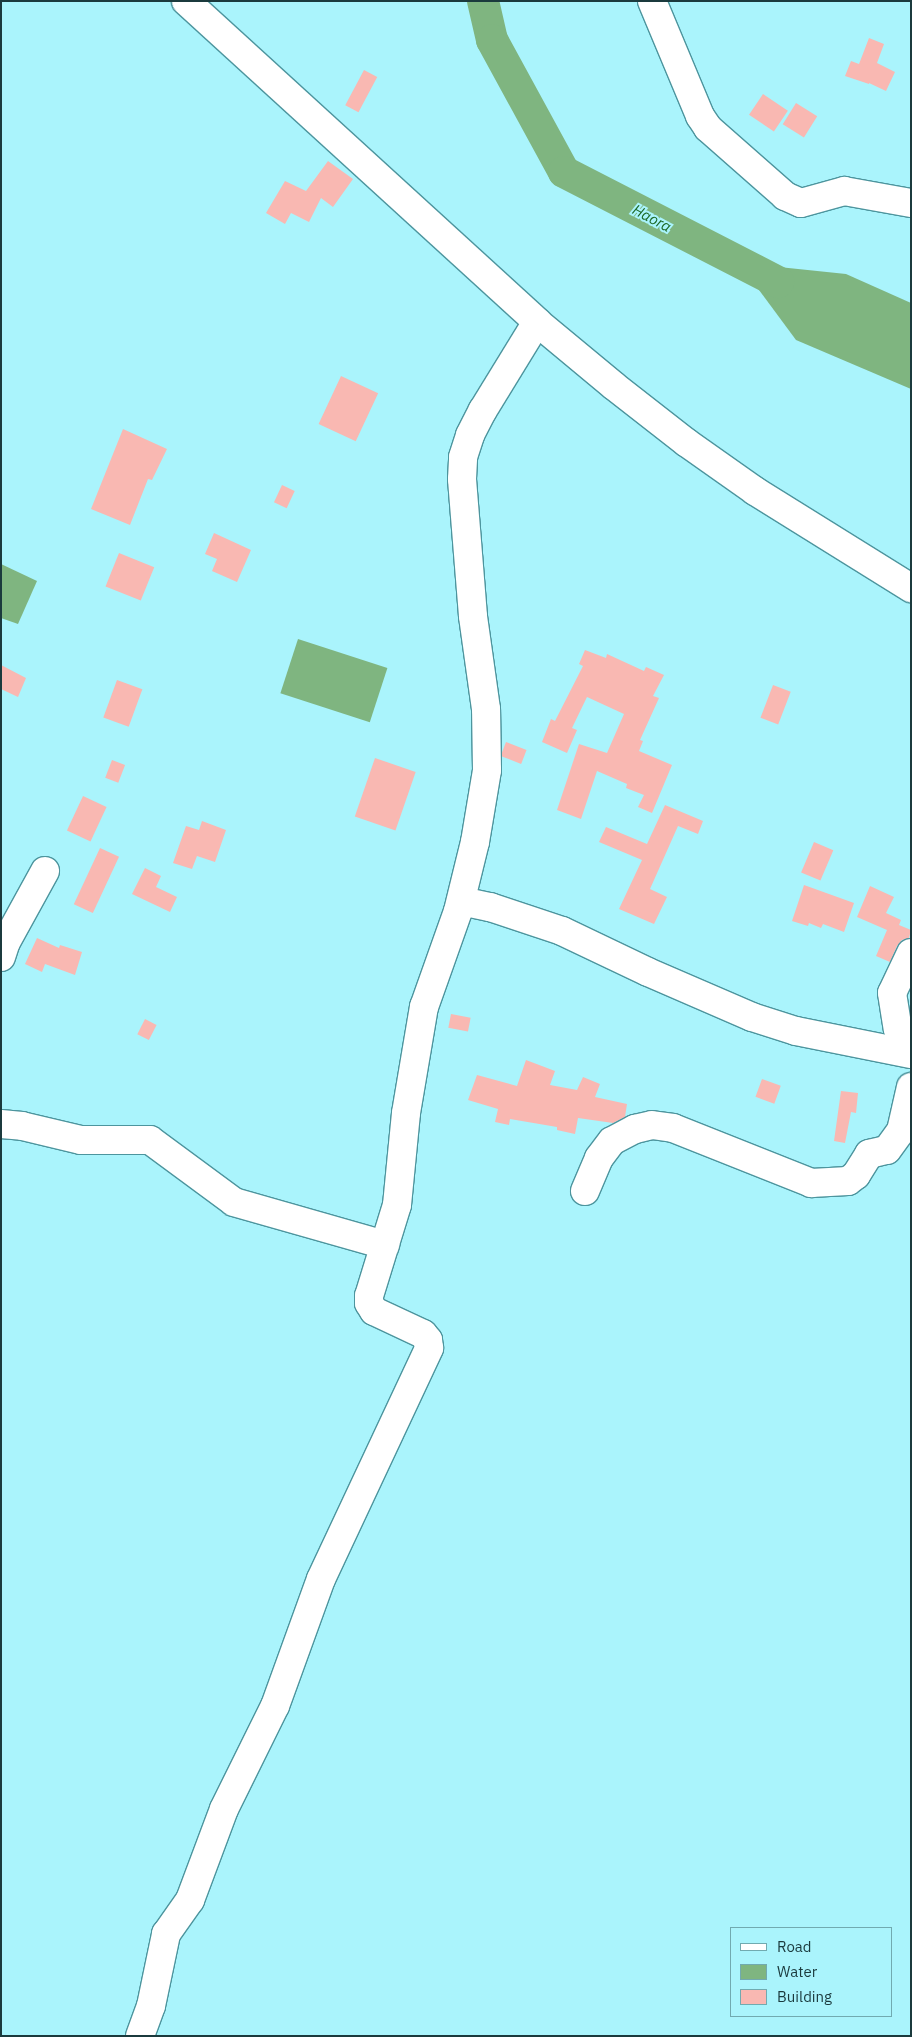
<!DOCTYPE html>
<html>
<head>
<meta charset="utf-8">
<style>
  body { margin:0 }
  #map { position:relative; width:912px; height:2037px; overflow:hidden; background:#aaf4fc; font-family:"IBM Plex Sans",sans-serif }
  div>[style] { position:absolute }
  .water>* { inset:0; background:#7fb580; transform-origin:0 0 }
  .river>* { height:32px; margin:-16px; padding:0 16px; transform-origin:16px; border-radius:16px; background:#7fb580 }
  .building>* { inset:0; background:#f9b8b2; transform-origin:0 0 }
  .roads { filter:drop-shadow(1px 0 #4d959e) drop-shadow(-1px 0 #4d959e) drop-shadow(0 1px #4d959e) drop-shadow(0 -1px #4d959e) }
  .minor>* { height:28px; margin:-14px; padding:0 14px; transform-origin:14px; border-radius:14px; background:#fff }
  span { translate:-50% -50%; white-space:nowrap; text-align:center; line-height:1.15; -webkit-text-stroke:4px #aaf4fc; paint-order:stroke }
  .water-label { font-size:15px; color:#1c6825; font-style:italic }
  .frame { position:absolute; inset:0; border:2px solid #1b3a3d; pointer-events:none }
  .legend { position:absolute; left:730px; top:1927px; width:162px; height:90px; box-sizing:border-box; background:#aaf4fc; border:1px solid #71aab0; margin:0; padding:6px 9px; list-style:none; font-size:15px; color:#1b3a3d }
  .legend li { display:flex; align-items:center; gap:10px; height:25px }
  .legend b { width:25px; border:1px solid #71aab0 }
</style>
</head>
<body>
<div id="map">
  <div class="water">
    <div style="clip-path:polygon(739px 263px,846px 274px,911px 303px,911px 389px,796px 340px)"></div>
    <div style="clip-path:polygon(1px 564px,37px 581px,18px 624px,1px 618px)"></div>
    <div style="left:298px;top:639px;width:94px;height:57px;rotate:18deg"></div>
  </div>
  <div class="river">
    <div style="left:483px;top:1px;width:40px;rotate:77deg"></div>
    <div style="left:492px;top:40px;width:150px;rotate:61.4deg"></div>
    <div style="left:564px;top:172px;width:241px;rotate:27.2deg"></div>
  </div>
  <div class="building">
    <div style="clip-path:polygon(869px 38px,884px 44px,877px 63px,895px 72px,886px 91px,869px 83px,869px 84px,845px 76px,851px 61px,859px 64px)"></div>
    <div style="left:364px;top:70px;width:15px;height:40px;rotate:28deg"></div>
    <div style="left:763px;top:94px;width:30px;height:25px;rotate:34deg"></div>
    <div style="left:796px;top:103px;width:25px;height:25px;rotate:32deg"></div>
    <div style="clip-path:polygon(328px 161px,353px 179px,333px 207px,321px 198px,309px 222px,291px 213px,285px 224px,266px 213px,285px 181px,306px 191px)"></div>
    <div style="left:341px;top:376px;width:41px;height:53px;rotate:25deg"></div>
    <div style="clip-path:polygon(123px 429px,167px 449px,152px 480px,148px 479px,130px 525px,91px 509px)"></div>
    <div style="left:282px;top:485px;width:14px;height:19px;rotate:25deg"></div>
    <div style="clip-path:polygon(214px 533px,251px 550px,237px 582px,212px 571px,217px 559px,205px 554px)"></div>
    <div style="left:119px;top:553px;width:38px;height:36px;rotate:22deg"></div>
    <div style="clip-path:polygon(585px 650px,606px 658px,607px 654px,644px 671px,646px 667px,664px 675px,653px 696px,659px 698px,640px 740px,643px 741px,639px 751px,672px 765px,652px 813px,638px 807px,644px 795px,626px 788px,627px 784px,597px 771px,581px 819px,557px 810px,579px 744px,607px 753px,624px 714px,587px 697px,572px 728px,577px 730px,567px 753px,542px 742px,551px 719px,555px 721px,583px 666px,579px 664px)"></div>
    <div style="clip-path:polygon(1px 665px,26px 678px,18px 697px,1px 689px)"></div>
    <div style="left:117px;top:680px;width:27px;height:40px;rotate:20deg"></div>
    <div style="left:773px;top:685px;width:19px;height:35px;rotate:21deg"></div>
    <div style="left:506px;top:742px;width:22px;height:15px;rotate:21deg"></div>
    <div style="left:375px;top:758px;width:43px;height:62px;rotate:19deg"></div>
    <div style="left:112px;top:760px;width:14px;height:19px;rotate:21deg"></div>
    <div style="left:83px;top:796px;width:26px;height:38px;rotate:25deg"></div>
    <div style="clip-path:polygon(665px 805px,703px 821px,698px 834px,678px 826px,650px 889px,667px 897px,654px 924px,619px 909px,642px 860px,599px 842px,606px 827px,647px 844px)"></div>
    <div style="clip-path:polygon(202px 821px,226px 830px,215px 862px,197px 856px,192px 869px,173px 863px,186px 826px,199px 830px)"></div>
    <div style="left:814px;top:842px;width:21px;height:33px;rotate:23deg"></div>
    <div style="left:100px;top:848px;width:21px;height:62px;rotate:25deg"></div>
    <div style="clip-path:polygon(145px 868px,161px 876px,156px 887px,177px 897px,170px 912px,132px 894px)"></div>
    <div style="clip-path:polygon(804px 885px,854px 903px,844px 932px,823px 924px,821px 928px,809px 923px,808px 926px,792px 921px)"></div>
    <div style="clip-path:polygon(870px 886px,894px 897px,886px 913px,901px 920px,899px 925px,911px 930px,909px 938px,902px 940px,897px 946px,890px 962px,876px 956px,887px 930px,857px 917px)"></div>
    <div style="clip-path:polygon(37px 938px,59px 948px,60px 945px,82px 952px,75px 975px,45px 964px,42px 972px,25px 964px)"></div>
    <div style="left:451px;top:1014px;width:20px;height:14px;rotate:11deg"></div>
    <div style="left:145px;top:1019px;width:13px;height:17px;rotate:27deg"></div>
    <div style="clip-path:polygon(526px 1060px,555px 1071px,550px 1085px,577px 1090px,583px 1077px,600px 1084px,595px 1097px,627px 1104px,625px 1117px,613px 1123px,578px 1118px,575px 1134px,557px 1130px,557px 1127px,510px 1119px,509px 1125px,495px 1122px,498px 1109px,468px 1100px,477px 1075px,517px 1086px)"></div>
    <div style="left:762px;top:1079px;width:20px;height:19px;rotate:20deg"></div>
    <div style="clip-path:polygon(841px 1091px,858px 1093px,856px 1113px,851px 1112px,845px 1143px,834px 1141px)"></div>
  </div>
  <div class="roads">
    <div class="minor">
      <div style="left:186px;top:1px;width:476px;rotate:42.4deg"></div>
      <div style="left:537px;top:322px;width:100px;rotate:39.7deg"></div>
      <div style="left:614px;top:386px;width:93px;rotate:38deg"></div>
      <div style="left:687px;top:443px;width:83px;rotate:35.2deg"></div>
      <div style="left:755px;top:491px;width:184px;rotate:31.9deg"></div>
      <div style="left:652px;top:1px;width:125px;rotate:67.3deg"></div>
      <div style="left:700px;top:116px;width:14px;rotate:56deg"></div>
      <div style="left:708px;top:128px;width:103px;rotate:41.4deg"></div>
      <div style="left:785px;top:196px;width:17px;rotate:24deg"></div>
      <div style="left:801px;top:203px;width:45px;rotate:-15.6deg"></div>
      <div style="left:844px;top:191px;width:68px;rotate:10.2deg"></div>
      <div style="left:461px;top:901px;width:30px;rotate:12deg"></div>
      <div style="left:490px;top:907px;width:76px;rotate:18.4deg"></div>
      <div style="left:562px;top:931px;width:95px;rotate:25.5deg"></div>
      <div style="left:648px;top:972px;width:113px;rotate:23.4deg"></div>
      <div style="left:752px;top:1017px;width:46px;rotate:17.7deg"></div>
      <div style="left:796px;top:1031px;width:117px;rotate:11.3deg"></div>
      <div style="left:911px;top:953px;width:44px;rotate:115.4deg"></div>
      <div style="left:892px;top:993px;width:36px;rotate:81deg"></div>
      <div style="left:898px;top:1029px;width:20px;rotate:49deg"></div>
      <div style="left:1px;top:957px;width:16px;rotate:-72deg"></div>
      <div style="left:6px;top:942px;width:81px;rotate:-61.2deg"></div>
      <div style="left:1px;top:1124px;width:21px;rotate:5deg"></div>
      <div style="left:22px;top:1126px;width:61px;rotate:13.3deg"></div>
      <div style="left:81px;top:1140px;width:69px"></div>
      <div style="left:150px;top:1140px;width:104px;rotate:36.4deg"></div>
      <div style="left:234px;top:1202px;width:157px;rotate:15.9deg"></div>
      <div style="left:585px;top:1191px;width:36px;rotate:-67deg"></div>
      <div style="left:599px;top:1158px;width:21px;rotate:-53deg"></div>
      <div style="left:612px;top:1141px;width:26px;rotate:-28deg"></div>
      <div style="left:635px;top:1129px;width:17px;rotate:-13deg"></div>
      <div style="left:652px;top:1125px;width:21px;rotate:8deg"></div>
      <div style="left:673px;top:1128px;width:149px;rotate:21.7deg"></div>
      <div style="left:811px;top:1183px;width:37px;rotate:-3deg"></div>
      <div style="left:848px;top:1181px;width:10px;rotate:-37deg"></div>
      <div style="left:856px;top:1175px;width:25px;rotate:-58deg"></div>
      <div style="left:869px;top:1154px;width:18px;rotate:-13deg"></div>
      <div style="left:887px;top:1150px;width:24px;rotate:-54deg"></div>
      <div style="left:901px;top:1131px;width:45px;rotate:-77.2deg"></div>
      <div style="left:140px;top:2036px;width:32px;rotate:-70deg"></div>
      <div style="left:151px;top:2006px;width:74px;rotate:-78.2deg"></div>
      <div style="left:166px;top:1934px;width:42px;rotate:-54.8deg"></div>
      <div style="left:190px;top:1900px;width:97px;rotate:-69.5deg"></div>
      <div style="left:224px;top:1809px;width:115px;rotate:-63.7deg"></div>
      <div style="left:275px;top:1706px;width:135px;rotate:-70.1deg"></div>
      <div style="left:321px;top:1579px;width:255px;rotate:-64.9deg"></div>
      <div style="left:429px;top:1348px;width:8px;rotate:-97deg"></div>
      <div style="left:428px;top:1340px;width:8px;rotate:-130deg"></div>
      <div style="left:423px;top:1334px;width:54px;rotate:-154.9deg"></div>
      <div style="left:374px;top:1311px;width:9px;rotate:-122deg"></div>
      <div style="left:369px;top:1303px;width:7px;rotate:-90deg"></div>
      <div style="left:369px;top:1296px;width:95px;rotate:-72.9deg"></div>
      <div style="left:397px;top:1205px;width:92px;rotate:-84.4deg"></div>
      <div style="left:406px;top:1113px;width:108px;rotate:-80.4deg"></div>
      <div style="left:424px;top:1007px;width:102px;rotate:-70.5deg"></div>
      <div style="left:458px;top:911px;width:71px;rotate:-76.2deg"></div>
      <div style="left:475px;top:842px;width:73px;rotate:-80.5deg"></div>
      <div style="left:487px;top:770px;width:61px;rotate:-90.9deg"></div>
      <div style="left:486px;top:709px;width:94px;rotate:-98deg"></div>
      <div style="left:473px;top:616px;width:137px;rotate:-94.6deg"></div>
      <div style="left:462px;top:479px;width:22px;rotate:-87deg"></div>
      <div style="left:463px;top:457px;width:23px;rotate:-72deg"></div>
      <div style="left:470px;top:435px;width:28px;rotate:-63deg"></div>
      <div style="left:483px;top:410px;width:103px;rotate:-58.5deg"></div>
    </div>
  </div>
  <div class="water-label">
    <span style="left:652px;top:218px;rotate:28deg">Haora</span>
  </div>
  <div class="frame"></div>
  <ul class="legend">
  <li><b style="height:6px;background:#fff"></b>Road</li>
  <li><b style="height:14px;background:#7fb580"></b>Water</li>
  <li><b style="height:14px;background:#f9b8b2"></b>Building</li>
  </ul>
</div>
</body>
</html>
